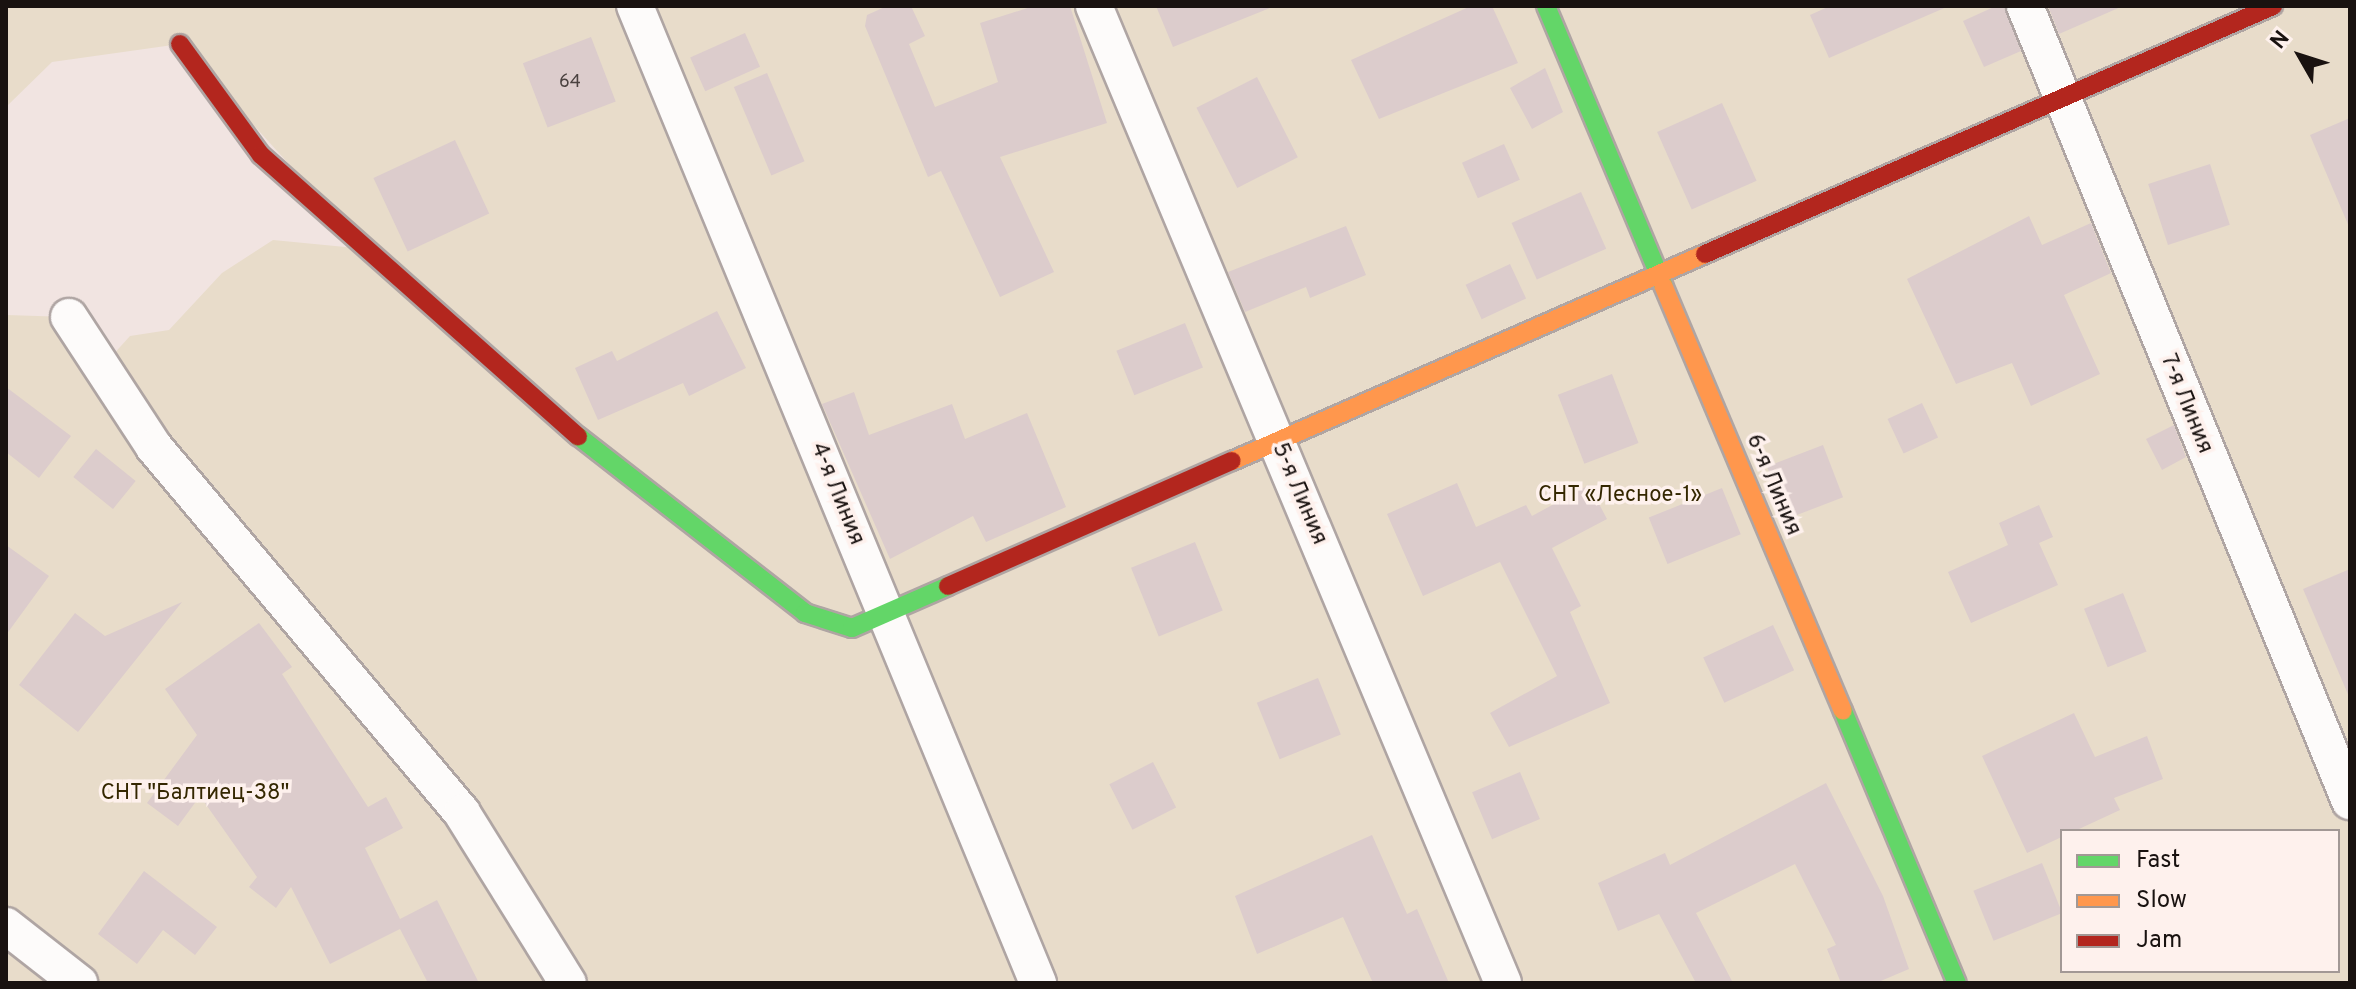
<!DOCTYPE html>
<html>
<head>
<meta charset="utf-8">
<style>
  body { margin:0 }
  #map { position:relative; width:2356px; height:989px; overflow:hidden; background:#f1e4e1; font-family:Overpass,sans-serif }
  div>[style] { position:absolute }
  .green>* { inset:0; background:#e8dcca }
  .building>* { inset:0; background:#dccccc; transform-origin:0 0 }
  .roads { filter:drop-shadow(2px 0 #afa5a3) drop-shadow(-2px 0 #afa5a3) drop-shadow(0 2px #afa5a3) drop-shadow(0 -2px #afa5a3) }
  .street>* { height:36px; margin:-18px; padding:0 18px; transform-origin:18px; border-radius:18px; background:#fdfbfa }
  .fast>* { height:18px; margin:-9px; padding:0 9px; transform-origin:9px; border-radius:9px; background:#63d668 }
  .slow>* { height:18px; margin:-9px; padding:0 9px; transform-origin:9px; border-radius:9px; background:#ff974d }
  .jam>* { height:18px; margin:-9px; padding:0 9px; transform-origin:9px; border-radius:9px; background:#b3261e }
  span { translate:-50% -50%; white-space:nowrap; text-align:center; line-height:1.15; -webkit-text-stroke:7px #fef1ed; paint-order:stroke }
  .number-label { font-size:18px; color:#4b4240 }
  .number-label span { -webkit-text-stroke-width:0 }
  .street-label { font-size:22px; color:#191210 }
  .park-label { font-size:22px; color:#342700 }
  .frame { position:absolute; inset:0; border:8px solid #191210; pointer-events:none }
  .legend { position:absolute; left:2060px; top:829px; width:280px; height:144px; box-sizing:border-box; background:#fef1ed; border:2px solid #a29895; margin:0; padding:10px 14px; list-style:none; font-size:24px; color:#191210 }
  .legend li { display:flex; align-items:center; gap:16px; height:40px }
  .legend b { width:40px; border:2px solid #a29895 }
  .north { position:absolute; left:2260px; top:16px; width:80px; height:80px; -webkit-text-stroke:6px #fef1ed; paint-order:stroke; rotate:309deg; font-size:22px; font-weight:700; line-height:32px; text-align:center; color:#191210 }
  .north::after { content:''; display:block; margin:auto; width:28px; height:36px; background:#191210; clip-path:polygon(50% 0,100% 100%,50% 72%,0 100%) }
</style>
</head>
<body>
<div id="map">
  <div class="green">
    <div style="clip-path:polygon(evenodd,6px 6px,2350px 6px,2350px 983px,6px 983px,6px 315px,69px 317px,101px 368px,130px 336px,169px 330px,222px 273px,273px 240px,366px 249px,180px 44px,52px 62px,6px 107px,6px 6px,2062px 831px,2338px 831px,2338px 971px,2062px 971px,2062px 831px)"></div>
  </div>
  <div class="building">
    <div style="clip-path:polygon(887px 6px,911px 6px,925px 36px,909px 44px,935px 107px,998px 82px,980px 23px,1034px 6px,1070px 6px,1107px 123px,1000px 157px,1054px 272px,1000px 297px,941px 171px,928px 177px,865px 26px,867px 15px)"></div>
    <div style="clip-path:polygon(1156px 6px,1270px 6px,1270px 8px,1173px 47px)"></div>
    <div style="clip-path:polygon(1471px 6px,1492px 6px,1518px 63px,1379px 119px,1351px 60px)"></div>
    <div style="clip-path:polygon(1830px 6px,1949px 6px,1829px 58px,1810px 15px)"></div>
    <div style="clip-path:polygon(1996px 6px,2004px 6px,2021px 51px,1984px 67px,1963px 21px)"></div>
    <div style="clip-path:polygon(2048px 6px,2123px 6px,2059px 34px)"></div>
    <div style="left:745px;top:33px;width:37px;height:60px;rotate:66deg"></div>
    <div style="left:591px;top:37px;width:69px;height:73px;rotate:69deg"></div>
    <div style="clip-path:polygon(1545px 68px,1563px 112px,1532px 129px,1510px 88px)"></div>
    <div style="left:767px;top:73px;width:96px;height:36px;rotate:67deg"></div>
    <div style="left:1257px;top:77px;width:90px;height:68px;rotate:63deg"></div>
    <div style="left:1722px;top:103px;width:85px;height:71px;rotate:66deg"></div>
    <div style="clip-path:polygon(2350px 118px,2350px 229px,2310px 135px)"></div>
    <div style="left:455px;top:140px;width:81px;height:90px;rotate:65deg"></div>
    <div style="left:1504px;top:144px;width:39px;height:46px;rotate:66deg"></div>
    <div style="left:2210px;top:164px;width:64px;height:65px;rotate:72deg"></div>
    <div style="left:1581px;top:192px;width:62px;height:76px;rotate:66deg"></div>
    <div style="clip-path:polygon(2029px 216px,2042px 245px,2091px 223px,2111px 273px,2064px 295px,2100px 374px,2031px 406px,2012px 363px,1956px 384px,1907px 279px)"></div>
    <div style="clip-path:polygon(1346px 226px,1366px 275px,1310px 298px,1306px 287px,1245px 312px,1228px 272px)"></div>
    <div style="left:1510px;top:264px;width:38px;height:49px;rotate:65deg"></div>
    <div style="clip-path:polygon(717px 311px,746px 368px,689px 396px,683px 383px,598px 420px,575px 368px,612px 351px,617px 361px)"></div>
    <div style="left:1185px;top:323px;width:48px;height:74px;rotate:68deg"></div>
    <div style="left:1612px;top:374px;width:74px;height:58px;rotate:69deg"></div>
    <div style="clip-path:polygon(6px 387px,71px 436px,39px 478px,6px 452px)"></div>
    <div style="clip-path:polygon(854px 392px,869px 435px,952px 404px,965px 439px,1027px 413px,1066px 507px,986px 542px,973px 516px,890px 559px,822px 404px)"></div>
    <div style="left:1922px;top:403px;width:38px;height:38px;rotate:65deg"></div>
    <div style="clip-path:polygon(2174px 425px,2186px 457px,2162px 470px,2146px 439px)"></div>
    <div style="left:1823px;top:445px;width:56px;height:60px;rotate:69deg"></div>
    <div style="left:96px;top:449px;width:51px;height:36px;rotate:39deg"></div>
    <div style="clip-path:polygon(1457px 483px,1476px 527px,1526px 505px,1532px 516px,1589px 485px,1607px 519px,1552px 548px,1581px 606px,1570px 612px,1610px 703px,1509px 747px,1490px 713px,1557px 676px,1500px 562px,1423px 596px,1387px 514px)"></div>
    <div style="left:1722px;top:488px;width:50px;height:79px;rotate:68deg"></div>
    <div style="clip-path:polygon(2039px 505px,2053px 537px,2039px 543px,2058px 585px,1971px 623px,1948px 572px,2008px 545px,1999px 523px)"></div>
    <div style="left:1195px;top:542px;width:74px;height:69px;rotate:68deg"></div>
    <div style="clip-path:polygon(6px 545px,49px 576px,6px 635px)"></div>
    <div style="clip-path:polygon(2350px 569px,2350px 699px,2303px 589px)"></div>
    <div style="left:2123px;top:593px;width:63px;height:42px;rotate:68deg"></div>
    <div style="clip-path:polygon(182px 602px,78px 732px,19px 685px,75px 613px,105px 636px)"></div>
    <div style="clip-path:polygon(259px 623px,292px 667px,282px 674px,368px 807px,386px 797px,403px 828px,365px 848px,400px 919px,437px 900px,479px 983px,428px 983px,400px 929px,330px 964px,291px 887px,276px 908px,249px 887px,257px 877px,200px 796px,178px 826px,147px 803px,197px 735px,165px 689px)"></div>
    <div style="left:1773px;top:625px;width:50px;height:77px;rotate:65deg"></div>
    <div style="left:1318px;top:678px;width:61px;height:66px;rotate:68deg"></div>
    <div style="clip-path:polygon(2074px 713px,2095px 757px,2147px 736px,2163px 779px,2114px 798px,2120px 810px,2027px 853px,1982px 756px)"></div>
    <div style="left:1153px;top:762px;width:51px;height:49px;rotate:63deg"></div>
    <div style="left:1520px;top:772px;width:51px;height:52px;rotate:67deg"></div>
    <div style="clip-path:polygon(1826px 783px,1883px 896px,1909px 969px,1876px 983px,1841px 983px,1827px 949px,1836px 945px,1795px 864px,1696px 913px,1733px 983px,1696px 983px,1659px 914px,1618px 931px,1598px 883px,1665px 853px,1670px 865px)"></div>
    <div style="clip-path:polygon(1372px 835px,1407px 914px,1417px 909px,1449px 983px,1373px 983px,1343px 917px,1257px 954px,1235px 896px)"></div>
    <div style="left:2042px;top:863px;width:54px;height:74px;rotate:68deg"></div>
    <div style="clip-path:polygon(144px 871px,217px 927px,195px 955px,163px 930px,137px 964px,98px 934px)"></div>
  </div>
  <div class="roads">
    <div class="street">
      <div style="left:635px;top:6px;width:1057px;rotate:67.58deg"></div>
      <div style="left:1094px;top:6px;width:1059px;rotate:67.28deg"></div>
      <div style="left:2025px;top:6px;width:859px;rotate:67.77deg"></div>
      <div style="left:69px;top:317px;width:155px;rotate:56.8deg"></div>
      <div style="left:154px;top:447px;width:478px;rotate:49.9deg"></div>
      <div style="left:462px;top:813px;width:200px;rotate:58.1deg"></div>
      <div style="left:6px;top:926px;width:93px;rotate:38deg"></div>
    </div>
    <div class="fast">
      <div style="left:1546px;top:6px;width:303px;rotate:67.2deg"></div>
      <div style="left:578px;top:436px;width:288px;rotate:37.9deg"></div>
      <div style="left:805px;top:613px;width:49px;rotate:17.7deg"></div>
      <div style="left:852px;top:628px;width:105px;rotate:-23.6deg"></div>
      <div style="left:1843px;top:711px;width:295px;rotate:67.3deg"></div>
    </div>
    <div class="slow">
      <div style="left:1663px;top:285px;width:462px;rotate:67.1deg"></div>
      <div style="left:1232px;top:461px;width:516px;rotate:-23.64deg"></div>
    </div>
    <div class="jam">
      <div style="left:180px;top:44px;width:137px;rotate:53.9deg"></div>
      <div style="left:261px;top:155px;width:424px;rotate:41.6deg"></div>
      <div style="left:1705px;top:254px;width:620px;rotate:-23.59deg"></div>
      <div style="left:948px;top:586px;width:310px;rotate:-23.8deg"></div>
    </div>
  </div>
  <div class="number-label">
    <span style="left:570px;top:83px">64</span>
  </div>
  <div class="street-label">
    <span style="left:2186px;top:404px;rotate:68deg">7-я Линия</span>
    <span style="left:1773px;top:485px;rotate:67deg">6-я Линия</span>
    <span style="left:837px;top:494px;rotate:68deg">4-я Линия</span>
    <span style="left:1299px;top:494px;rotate:67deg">5-я Линия</span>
  </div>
  <div class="park-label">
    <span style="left:1620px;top:496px">СНТ «Лесное-1»</span>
    <span style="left:195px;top:794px">СНТ "Балтиец-38"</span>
  </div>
  <div class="frame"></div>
  <ul class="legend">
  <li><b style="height:10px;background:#63d668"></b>Fast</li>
  <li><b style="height:10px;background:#ff974d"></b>Slow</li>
  <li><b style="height:10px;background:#b3261e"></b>Jam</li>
  </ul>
  <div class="north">N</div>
</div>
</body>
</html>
